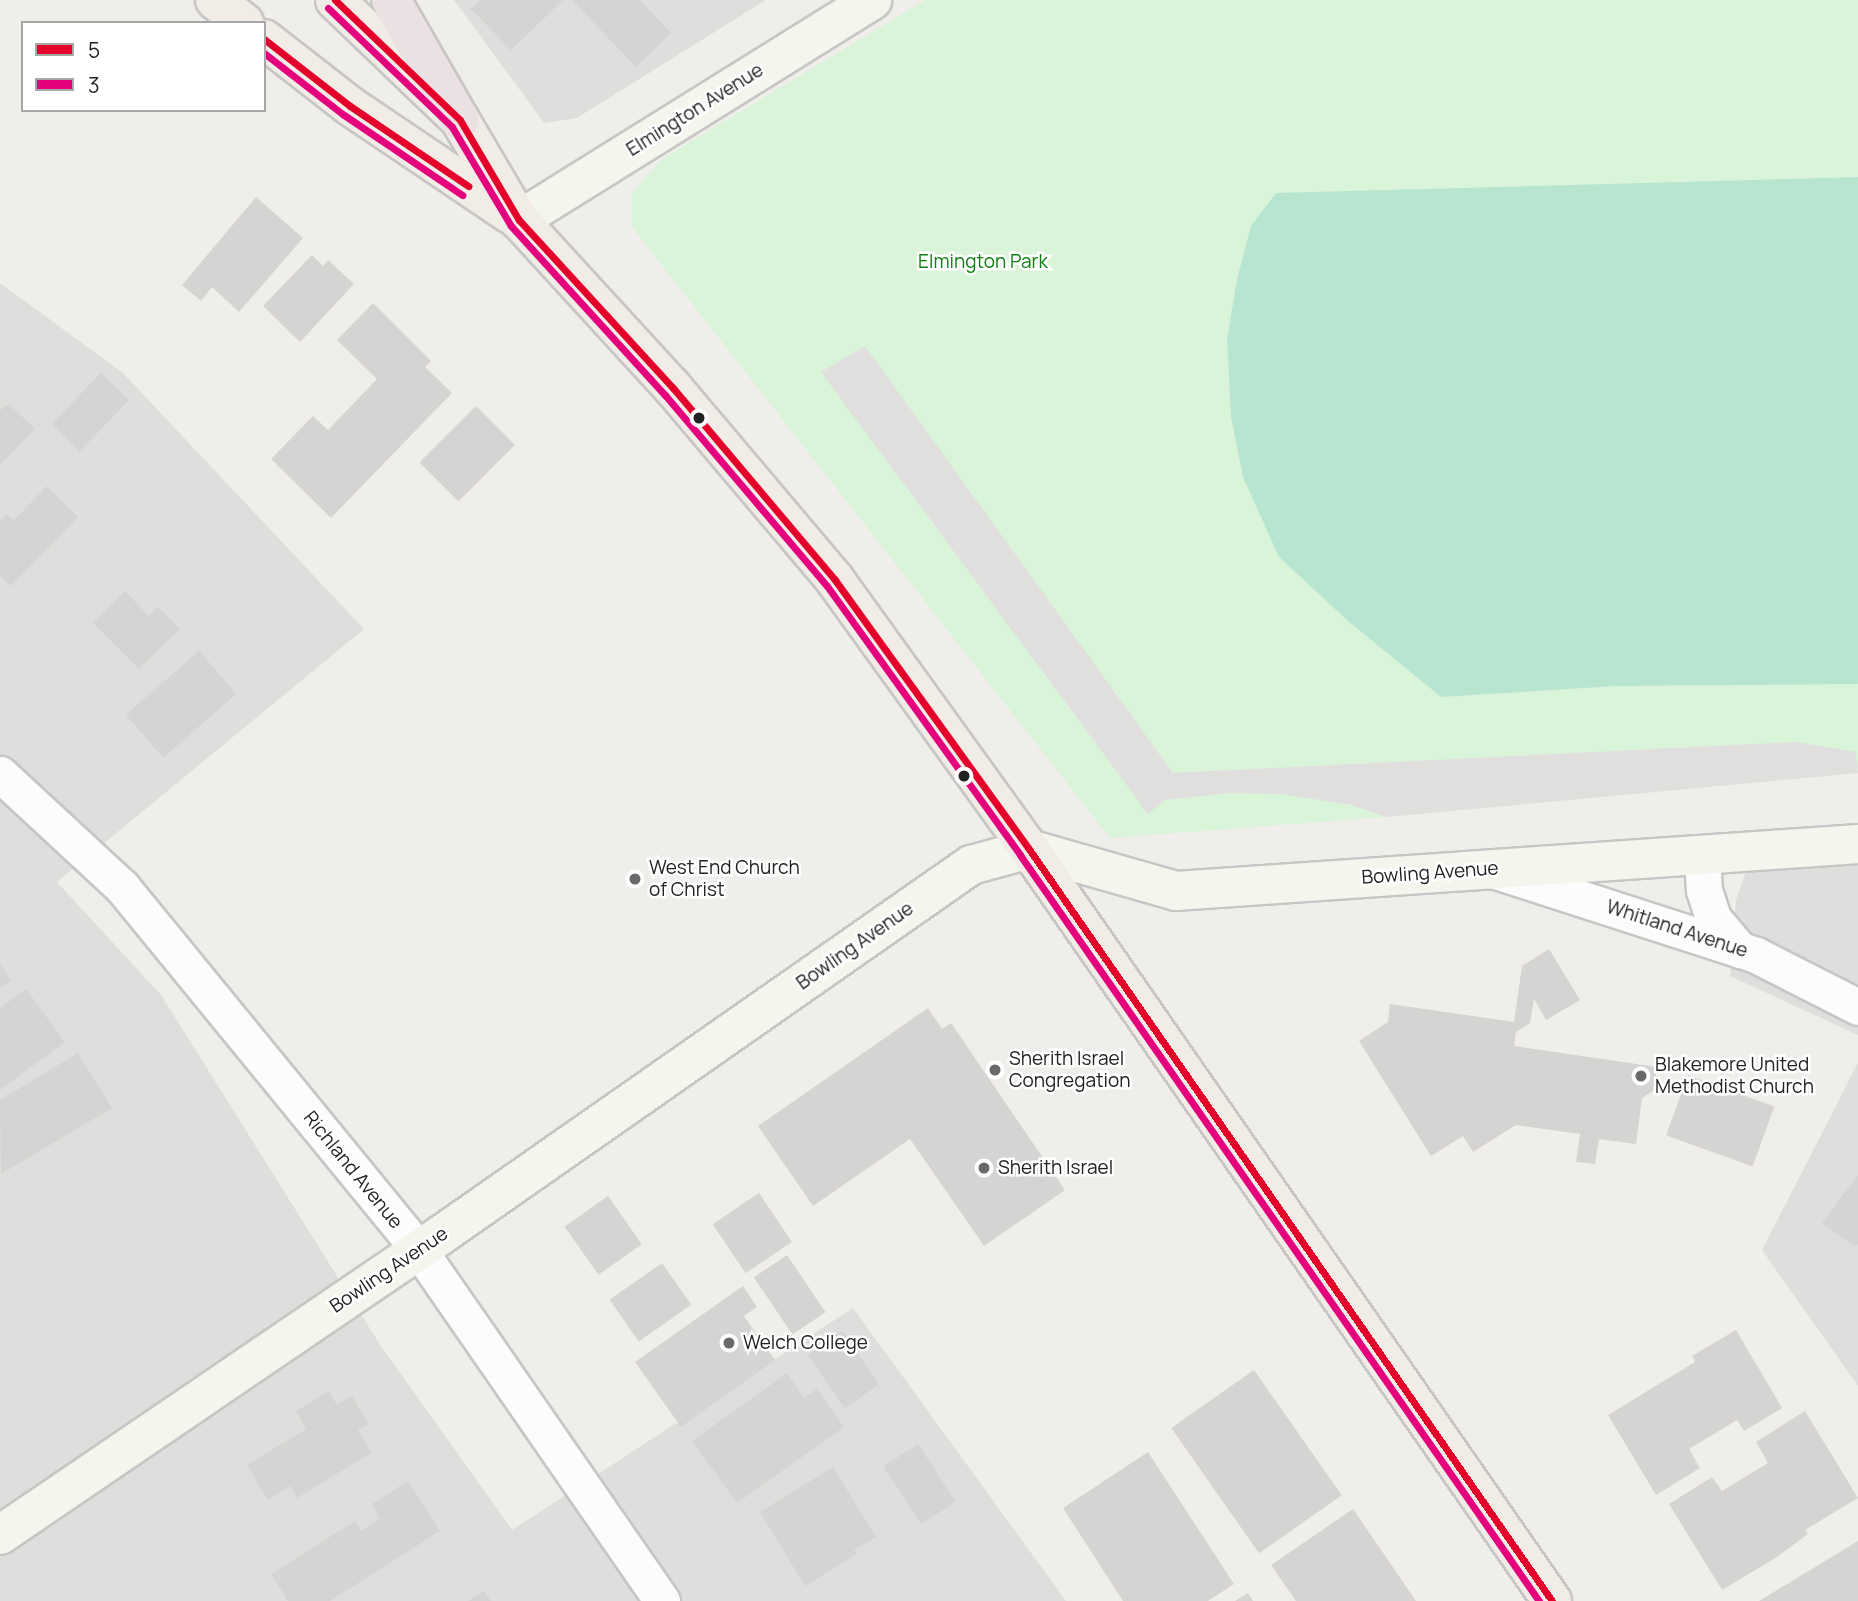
<!DOCTYPE html>
<html>
<head>
<meta charset="utf-8">
<style>
  body { margin:0 }
  #map { position:relative; width:1858px; height:1601px; overflow:hidden; background:#f0eeeb; font-family:Manrope,sans-serif }
  div>[style] { position:absolute }
  .residential>* { inset:0; background:#dfdedc }
  .park>* { inset:0; background:#daf4d9 }
  .pitch>* { inset:0; background:#b7e5d0 }
  .parking>* { inset:0; background:#e0dfde }
  .building>* { inset:0; background:#d6d4d2; transform-origin:0 0 }
  .roads { filter:drop-shadow(2px 0 #c7c6c5) drop-shadow(-2px 0 #c7c6c5) drop-shadow(0 2px #c7c6c5) drop-shadow(0 -2px #c7c6c5) }
  .street>* { height:35px; margin:-17.5px; padding:0 17.5px; transform-origin:17.5px; border-radius:17.5px; background:#fdfcfc }
  .secondary>* { height:38px; margin:-19px; padding:0 19px; transform-origin:19px; border-radius:19px; background:#f4f5ed }
  .primary>* { height:38px; margin:-19px; padding:0 19px; transform-origin:19px; border-radius:19px; background:#f2ece7 }
  .highway>* { height:38px; margin:-19px; padding:0 19px; transform-origin:19px; border-radius:19px; background:#ebe1e2 }
  .bus-1>* { height:7px; margin:-3.5px; padding:0 3.5px; transform-origin:3.5px; border-radius:3.5px; background:#e4002b }
  .bus-2>* { height:7px; margin:-3.5px; padding:0 3.5px; transform-origin:3.5px; border-radius:3.5px; background:#e5007d }
  .dots>* { width:19px; height:19px; translate:-50% -50%; box-sizing:border-box; border:4px solid #fff; border-radius:50% }
  span { translate:-50% -50%; white-space:nowrap; text-align:center; line-height:1.15; -webkit-text-stroke:5px #fff; paint-order:stroke }
  .street-label { font-size:19px; color:#222 }
  .park-label { font-size:19px; color:#0f8114 }
  .poi-label { font-size:19px; color:#222 }
  .left { translate:0 -50%; text-align:left }
  .legend { position:absolute; left:21px; top:21px; width:245px; height:91px; box-sizing:border-box; background:#fff; border:2px solid #a7a7a7; margin:0; padding:9px 12px; list-style:none; font-size:21px; color:#222 }
  .legend li { display:flex; align-items:center; gap:14px; height:35px }
  .legend b { width:35px; border:2px solid #a7a7a7 }
</style>
</head>
<body>
<div id="map">
  <div class="residential">
    <div style="clip-path:polygon(454px 0,766px 0,577px 118px,544px 123px)"></div>
    <div style="clip-path:polygon(0 283px,123px 373px,364px 629px,57px 882px,161px 995px,379px 1343px,512px 1530px,853px 1308px,1066px 1601px,0 1601px)"></div>
    <div style="clip-path:polygon(1858px 864px,1858px 1035px,1730px 976px,1736px 900px,1746px 871px)"></div>
    <div style="clip-path:polygon(1858px 1063px,1858px 1386px,1762px 1250px)"></div>
  </div>
  <div class="park">
    <div style="clip-path:polygon(925px 0,1858px 0,1858px 177px,1596px 187px,1237px 279px,1227px 340px,1231px 417px,1279px 557px,1348px 621px,1441px 697px,1617px 686px,1858px 684px,1858px 773px,1387px 817px,1110px 838px,632px 227px,632px 193px,662px 159px)"></div>
  </div>
  <div class="pitch">
    <div style="clip-path:polygon(1858px 177px,1858px 684px,1617px 686px,1441px 697px,1348px 621px,1279px 557px,1243px 477px,1231px 417px,1227px 340px,1237px 279px,1251px 226px,1276px 193px)"></div>
  </div>
  <div class="parking">
    <div style="clip-path:polygon(865px 346px,1173px 773px,1796px 742px,1856px 752px,1858px 773px,1387px 817px,1351px 805px,1282px 794px,1229px 793px,1165px 800px,1148px 814px,821px 372px)"></div>
  </div>
  <div class="building">
    <div style="clip-path:polygon(480px 0,563px 0,511px 50px,471px 9px)"></div>
    <div style="clip-path:polygon(572px 0,640px 0,671px 33px,636px 67px)"></div>
    <div style="clip-path:polygon(256px 197px,303px 238px,239px 312px,212px 287px,201px 301px,182px 285px)"></div>
    <div style="clip-path:polygon(312px 255px,323px 266px,328px 260px,354px 284px,300px 342px,263px 306px)"></div>
    <div style="clip-path:polygon(373px 303px,431px 361px,425px 367px,452px 393px,331px 518px,271px 459px,313px 416px,328px 430px,377px 379px,337px 340px)"></div>
    <div style="left:101px;top:373px;width:39px;height:71px;rotate:44deg"></div>
    <div style="clip-path:polygon(9px 404px,35px 429px,0 465px,0 410px)"></div>
    <div style="left:476px;top:406px;width:55px;height:80px;rotate:45deg"></div>
    <div style="clip-path:polygon(47px 486px,78px 517px,11px 586px,0 576px,0 520px,7px 514px,14px 520px)"></div>
    <div style="clip-path:polygon(125px 591px,149px 616px,158px 607px,180px 629px,139px 669px,93px 623px)"></div>
    <div style="left:199px;top:651px;width:57px;height:97px;rotate:49deg"></div>
    <div style="clip-path:polygon(1549px 949px,1580px 1000px,1546px 1020px,1534px 999px,1530px 1023px,1516px 1032px,1514px 1046px,1657px 1067px,1653px 1091px,1642px 1098px,1636px 1144px,1599px 1139px,1595px 1164px,1576px 1162px,1580px 1134px,1516px 1125px,1473px 1152px,1463px 1136px,1431px 1156px,1359px 1041px,1388px 1022px,1390px 1004px,1514px 1022px,1522px 966px)"></div>
    <div style="clip-path:polygon(0 964px,11px 980px,0 988px)"></div>
    <div style="clip-path:polygon(26px 989px,65px 1042px,0 1090px,0 1008px)"></div>
    <div style="clip-path:polygon(928px 1008px,942px 1029px,951px 1023px,1065px 1190px,984px 1246px,910px 1139px,813px 1206px,758px 1126px)"></div>
    <div style="clip-path:polygon(78px 1053px,112px 1108px,1px 1174px,0 1100px)"></div>
    <div style="left:1688px;top:1075px;width:92px;height:64px;rotate:20deg"></div>
    <div style="clip-path:polygon(1858px 1175px,1858px 1244px,1855px 1247px,1822px 1223px)"></div>
    <div style="left:759px;top:1193px;width:59px;height:56px;rotate:56deg"></div>
    <div style="left:608px;top:1196px;width:59px;height:53px;rotate:55deg"></div>
    <div style="left:787px;top:1255px;width:69px;height:40px;rotate:56deg"></div>
    <div style="left:662px;top:1263px;width:51px;height:64px;rotate:55deg"></div>
    <div style="clip-path:polygon(743px 1286px,757px 1307px,744px 1316px,775px 1360px,681px 1427px,635px 1362px)"></div>
    <div style="clip-path:polygon(1736px 1330px,1782px 1408px,1744px 1431px,1737px 1420px,1689px 1449px,1700px 1468px,1656px 1495px,1608px 1415px,1695px 1362px,1692px 1356px)"></div>
    <div style="left:842px;top:1331px;width:65px;height:42px;rotate:55deg"></div>
    <div style="left:1254px;top:1370px;width:153px;height:101px;rotate:55deg"></div>
    <div style="clip-path:polygon(787px 1373px,804px 1398px,817px 1389px,844px 1427px,737px 1503px,692px 1441px)"></div>
    <div style="clip-path:polygon(329px 1391px,337px 1405px,352px 1396px,369px 1424px,358px 1430px,371px 1453px,297px 1498px,290px 1486px,268px 1500px,247px 1465px,306px 1429px,296px 1411px)"></div>
    <div style="clip-path:polygon(1805px 1411px,1858px 1498px,1805px 1530px,1808px 1534px,1777px 1557px,1722px 1590px,1669px 1504px,1712px 1477px,1722px 1491px,1768px 1463px,1756px 1442px)"></div>
    <div style="left:918px;top:1444px;width:69px;height:41px;rotate:57deg"></div>
    <div style="clip-path:polygon(1148px 1452px,1234px 1584px,1208px 1601px,1123px 1601px,1063px 1508px)"></div>
    <div style="clip-path:polygon(833px 1467px,876px 1537px,854px 1550px,857px 1554px,805px 1586px,760px 1512px)"></div>
    <div style="clip-path:polygon(408px 1481px,440px 1531px,330px 1601px,288px 1601px,271px 1574px,355px 1521px,361px 1531px,380px 1518px,372px 1504px)"></div>
    <div style="clip-path:polygon(1353px 1509px,1416px 1601px,1296px 1601px,1271px 1565px)"></div>
    <div style="clip-path:polygon(1858px 1541px,1858px 1601px,1759px 1601px)"></div>
    <div style="clip-path:polygon(484px 1591px,491px 1601px,468px 1601px)"></div>
    <div style="clip-path:polygon(1248px 1593px,1253px 1601px,1235px 1601px)"></div>
  </div>
  <div class="roads">
    <div class="street">
      <div style="left:0;top:774px;width:166px;rotate:42.8deg"></div>
      <div style="left:122px;top:887px;width:469px;rotate:50.7deg"></div>
      <div style="left:419px;top:1250px;width:427px;rotate:55.3deg"></div>
      <div style="left:1702px;top:854px;width:36px;rotate:87deg"></div>
      <div style="left:1704px;top:890px;width:29px;rotate:72deg"></div>
      <div style="left:1713px;top:918px;width:42px;rotate:49.8deg"></div>
      <div style="left:1496px;top:871px;width:273px;rotate:17.9deg"></div>
      <div style="left:1756px;top:955px;width:114px;rotate:27deg"></div>
    </div>
    <div class="secondary">
      <div style="left:519px;top:220px;width:416px;rotate:-31.9deg"></div>
      <div style="left:0;top:1535px;width:533px;rotate:-34.23deg"></div>
      <div style="left:441px;top:1235px;width:646px;rotate:-34.92deg"></div>
      <div style="left:971px;top:865px;width:60px;rotate:-15.4deg"></div>
      <div style="left:1029px;top:849px;width:153px;rotate:15.9deg"></div>
      <div style="left:1176px;top:891px;width:684px;rotate:-3.94deg"></div>
    </div>
    <div class="primary">
      <div style="left:215px;top:0;width:37px;rotate:38deg"></div>
      <div style="left:335px;top:0;width:173px;rotate:43.8deg"></div>
      <div style="left:460px;top:120px;width:116px;rotate:59.5deg"></div>
      <div style="left:519px;top:220px;width:228px;rotate:47.5deg"></div>
      <div style="left:673px;top:388px;width:251px;rotate:49.8deg"></div>
      <div style="left:835px;top:580px;width:332px;rotate:54.2deg"></div>
      <div style="left:1029px;top:849px;width:916px;rotate:55.18deg"></div>
      <div style="left:264px;top:39px;width:109px;rotate:37.9deg"></div>
      <div style="left:350px;top:106px;width:193px;rotate:34deg"></div>
    </div>
    <div class="highway">
      <div style="left:391px;top:0;width:138px;rotate:60.1deg"></div>
    </div>
  </div>
  <div class="bus-1">
    <div style="left:335px;top:0;width:173px;rotate:43.8deg"></div>
    <div style="left:460px;top:120px;width:116px;rotate:59.5deg"></div>
    <div style="left:519px;top:220px;width:228px;rotate:47.5deg"></div>
    <div style="left:673px;top:388px;width:251px;rotate:49.8deg"></div>
    <div style="left:835px;top:580px;width:332px;rotate:54.2deg"></div>
    <div style="left:1029px;top:849px;width:916px;rotate:55.18deg"></div>
    <div style="left:264px;top:39px;width:109px;rotate:37.9deg"></div>
    <div style="left:350px;top:106px;width:143px;rotate:34.1deg"></div>
  </div>
  <div class="bus-2">
    <div style="left:328px;top:8px;width:172px;rotate:43.8deg"></div>
    <div style="left:452px;top:127px;width:115px;rotate:59.2deg"></div>
    <div style="left:511px;top:226px;width:229px;rotate:47.7deg"></div>
    <div style="left:665px;top:395px;width:250px;rotate:49.7deg"></div>
    <div style="left:827px;top:586px;width:331px;rotate:54.3deg"></div>
    <div style="left:1020px;top:855px;width:909px;rotate:55.17deg"></div>
    <div style="left:264px;top:53px;width:101px;rotate:37.8deg"></div>
    <div style="left:344px;top:115px;width:143px;rotate:34.1deg"></div>
  </div>
  <div class="dots">
    <div style="left:699px;top:418px;background:#222"></div>
    <div style="left:964px;top:776px;background:#222"></div>
    <div style="left:635px;top:879px;background:#6a6968"></div>
    <div style="left:995px;top:1070px;background:#6a6968"></div>
    <div style="left:1641px;top:1076px;background:#6a6968"></div>
    <div style="left:984px;top:1168px;background:#6a6968"></div>
    <div style="left:729px;top:1343px;background:#6a6968"></div>
  </div>
  <div class="street-label">
    <span style="left:695px;top:110px;rotate:-32deg">Elmington Avenue</span>
    <span style="left:1430px;top:873px;rotate:-4deg">Bowling Avenue</span>
    <span style="left:1677px;top:929px;rotate:18deg">Whitland Avenue</span>
    <span style="left:855px;top:946px;rotate:-35deg">Bowling Avenue</span>
    <span style="left:353px;top:1170px;rotate:51deg">Richland Avenue</span>
    <span style="left:389px;top:1270px;rotate:-34deg">Bowling Avenue</span>
  </div>
  <div class="park-label">
    <span style="left:983px;top:262px">Elmington Park</span>
  </div>
  <div class="poi-label">
    <span class="left" style="left:649px;top:879px">West End Church<br>of Christ</span>
    <span class="left" style="left:1009px;top:1070px">Sherith Israel<br>Congregation</span>
    <span class="left" style="left:1655px;top:1076px">Blakemore United<br>Methodist Church</span>
    <span class="left" style="left:998px;top:1168px">Sherith Israel</span>
    <span class="left" style="left:743px;top:1343px">Welch College</span>
  </div>
  <ul class="legend">
  <li><b style="height:9px;background:#e4002b"></b>5</li>
  <li><b style="height:9px;background:#e5007d"></b>3</li>
  </ul>
</div>
</body>
</html>
